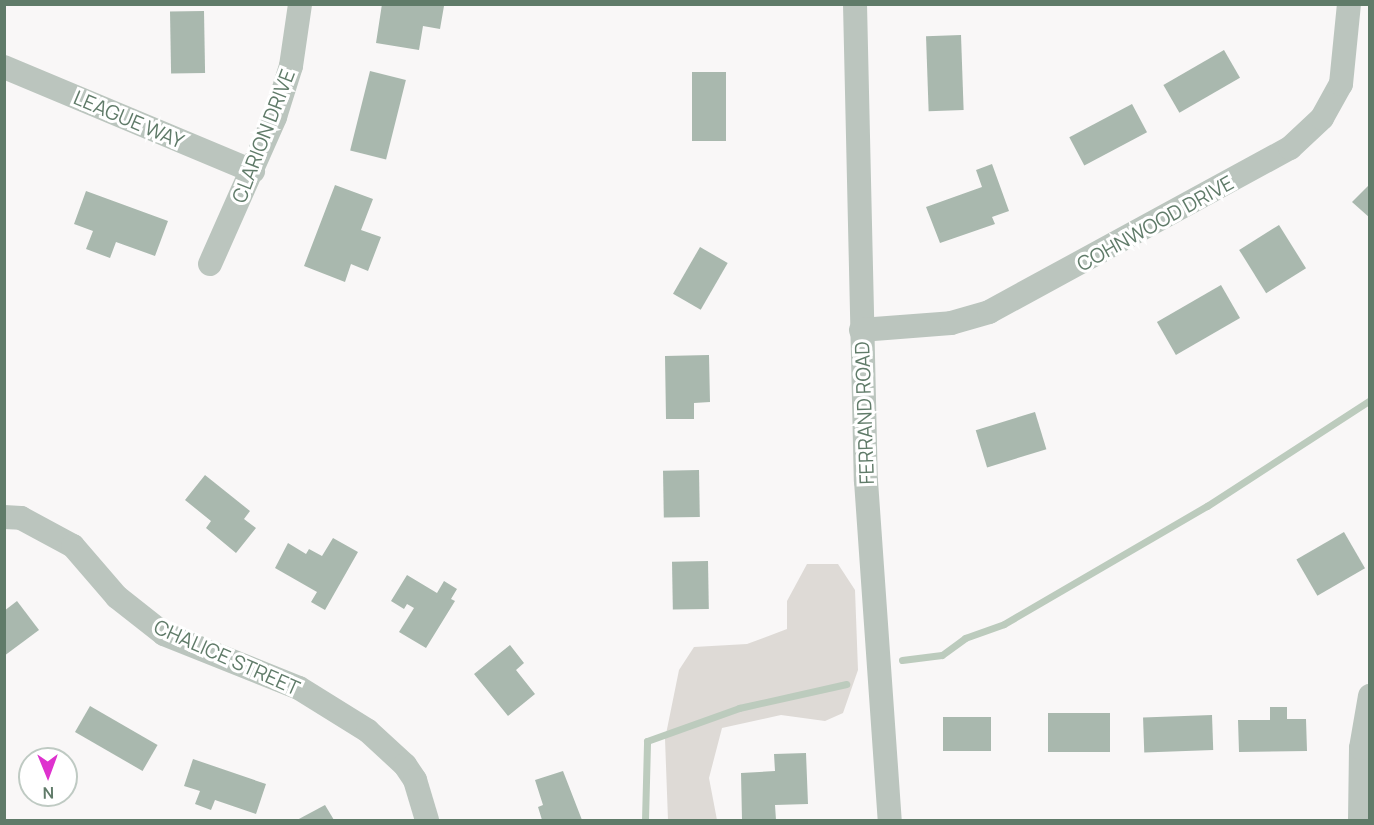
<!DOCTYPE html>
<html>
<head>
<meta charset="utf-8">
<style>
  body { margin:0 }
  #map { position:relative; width:1374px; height:825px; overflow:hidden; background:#f9f7f7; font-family:Manrope,sans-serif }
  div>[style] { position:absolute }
  .green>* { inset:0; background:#dedad6 }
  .stream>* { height:7px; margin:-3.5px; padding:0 3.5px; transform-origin:3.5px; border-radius:3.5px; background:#bccbbd }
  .building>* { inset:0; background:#a9b8ae; transform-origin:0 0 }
  .street>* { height:24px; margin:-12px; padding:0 12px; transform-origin:12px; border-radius:12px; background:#bbc5be }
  span { translate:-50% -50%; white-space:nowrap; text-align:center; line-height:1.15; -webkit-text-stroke:6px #fff; paint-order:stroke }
  .street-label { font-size:20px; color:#607b69 }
  .frame { position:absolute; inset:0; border:6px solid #607b69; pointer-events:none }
  .north { position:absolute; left:18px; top:747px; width:60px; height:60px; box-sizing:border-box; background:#fff; border:2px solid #bfcac3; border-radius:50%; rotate:179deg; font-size:16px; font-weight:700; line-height:24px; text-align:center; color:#607b69 }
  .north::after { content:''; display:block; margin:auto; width:21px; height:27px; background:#de32ce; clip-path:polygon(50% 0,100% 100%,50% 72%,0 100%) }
</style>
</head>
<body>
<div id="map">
  <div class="green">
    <div style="clip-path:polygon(807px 564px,838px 564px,855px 590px,858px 670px,843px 713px,825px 721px,781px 715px,722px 728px,709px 778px,717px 820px,668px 820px,665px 739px,679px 670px,694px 647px,747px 644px,787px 629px,787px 601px)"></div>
  </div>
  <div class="stream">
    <div style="left:902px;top:660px;width:40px;rotate:-7.1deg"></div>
    <div style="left:942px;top:655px;width:29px;rotate:-36deg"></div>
    <div style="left:965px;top:638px;width:41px;rotate:-19.7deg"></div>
    <div style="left:1004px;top:624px;width:235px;rotate:-30.2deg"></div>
    <div style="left:1207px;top:506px;width:194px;rotate:-33deg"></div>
    <div style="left:645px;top:820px;width:79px;rotate:-88.5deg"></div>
    <div style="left:647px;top:741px;width:98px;rotate:-19.7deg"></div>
    <div style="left:739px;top:708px;width:110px;rotate:-12.6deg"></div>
  </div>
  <div class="building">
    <div style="clip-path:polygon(382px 4px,444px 6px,440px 29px,423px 26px,419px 50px,376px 43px)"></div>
    <div style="left:204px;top:11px;width:62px;height:34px;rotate:89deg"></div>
    <div style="left:961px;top:35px;width:75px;height:35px;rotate:88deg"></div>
    <div style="left:1224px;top:50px;width:32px;height:70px;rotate:60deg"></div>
    <div style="left:370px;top:71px;width:37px;height:82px;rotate:14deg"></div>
    <div style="left:692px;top:72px;width:34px;height:69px"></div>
    <div style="left:1132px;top:104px;width:32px;height:71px;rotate:62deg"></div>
    <div style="clip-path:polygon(992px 164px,1009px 211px,992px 217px,995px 224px,940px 243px,926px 207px,982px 187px,976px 170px)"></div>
    <div style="clip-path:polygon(1370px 184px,1370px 218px,1352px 202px)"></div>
    <div style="clip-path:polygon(335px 185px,373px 199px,361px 230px,381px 237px,368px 271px,351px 264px,345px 282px,304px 266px)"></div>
    <div style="clip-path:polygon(86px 191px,168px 221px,155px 256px,116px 242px,110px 258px,86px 249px,93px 231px,74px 224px)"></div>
    <div style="left:1279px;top:225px;width:51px;height:47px;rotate:58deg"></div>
    <div style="left:700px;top:247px;width:32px;height:54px;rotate:30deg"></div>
    <div style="left:1221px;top:285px;width:38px;height:74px;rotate:60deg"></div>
    <div style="clip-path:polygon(709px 355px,710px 402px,694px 403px,694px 419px,666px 419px,665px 356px)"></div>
    <div style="left:1035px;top:412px;width:39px;height:62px;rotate:73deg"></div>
    <div style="left:699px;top:470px;width:47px;height:36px;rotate:89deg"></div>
    <div style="clip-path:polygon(205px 475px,250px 511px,244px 519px,256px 528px,236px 553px,206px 528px,211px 521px,185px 500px)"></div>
    <div style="left:1344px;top:532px;width:42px;height:55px;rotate:60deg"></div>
    <div style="clip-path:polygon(333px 538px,358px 552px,325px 610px,311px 602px,317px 592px,275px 568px,288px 543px,306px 554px,309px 549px,322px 556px)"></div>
    <div style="left:708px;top:561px;width:48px;height:36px;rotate:89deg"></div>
    <div style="clip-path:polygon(407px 575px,437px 593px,444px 581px,457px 589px,451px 599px,455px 601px,426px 648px,399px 632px,414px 608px,407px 604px,404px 609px,391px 601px)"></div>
    <div style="clip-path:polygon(17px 601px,39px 630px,4px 656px,4px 611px)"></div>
    <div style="clip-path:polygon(510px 645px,524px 663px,516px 670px,535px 694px,508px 716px,474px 674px)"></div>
    <div style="left:90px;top:706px;width:78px;height:30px;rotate:30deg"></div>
    <div style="clip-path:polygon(1270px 707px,1287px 707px,1287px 719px,1306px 719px,1307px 751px,1239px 752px,1238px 720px,1270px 720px)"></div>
    <div style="left:1110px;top:713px;width:39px;height:62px;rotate:90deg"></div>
    <div style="left:1212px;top:715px;width:35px;height:69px;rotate:88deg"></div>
    <div style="left:943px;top:717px;width:48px;height:34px"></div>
    <div style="clip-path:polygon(806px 753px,808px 804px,775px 805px,776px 820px,742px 820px,741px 773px,775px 771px,774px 754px)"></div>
    <div style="clip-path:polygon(193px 759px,266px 784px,256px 814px,215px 800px,211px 810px,195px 804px,200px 791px,184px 786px)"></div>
    <div style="clip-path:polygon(563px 771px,582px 820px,542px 820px,538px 807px,543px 805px,535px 780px)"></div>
    <div style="clip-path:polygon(325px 805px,334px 820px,297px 820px)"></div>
  </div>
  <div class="street">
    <div style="left:855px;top:4px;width:477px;rotate:88.7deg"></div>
    <div style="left:866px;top:481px;width:340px;rotate:86deg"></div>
    <div style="left:4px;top:67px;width:270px;rotate:22.7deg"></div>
    <div style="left:210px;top:264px;width:161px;rotate:-66.1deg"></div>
    <div style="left:275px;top:117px;width:53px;rotate:-72.6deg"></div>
    <div style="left:291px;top:66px;width:63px;rotate:-81.7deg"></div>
    <div style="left:861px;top:330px;width:90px;rotate:-4.4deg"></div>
    <div style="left:951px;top:323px;width:40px;rotate:-16deg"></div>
    <div style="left:989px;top:312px;width:343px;rotate:-28.6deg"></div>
    <div style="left:1290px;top:148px;width:44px;rotate:-43.2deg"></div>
    <div style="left:1322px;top:118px;width:39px;rotate:-61deg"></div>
    <div style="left:1341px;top:84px;width:80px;rotate:-84.3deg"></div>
    <div style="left:4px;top:517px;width:17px;rotate:3deg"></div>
    <div style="left:21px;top:518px;width:59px;rotate:28.3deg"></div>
    <div style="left:73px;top:546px;width:67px;rotate:49.2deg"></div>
    <div style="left:117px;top:597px;width:60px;rotate:38.2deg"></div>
    <div style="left:164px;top:634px;width:145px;rotate:21.8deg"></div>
    <div style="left:299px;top:688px;width:81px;rotate:31.9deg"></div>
    <div style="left:368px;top:731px;width:50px;rotate:42.6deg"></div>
    <div style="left:405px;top:765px;width:18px;rotate:56deg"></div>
    <div style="left:415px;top:780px;width:42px;rotate:73.3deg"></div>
    <div style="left:1360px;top:820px;width:72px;rotate:-89.2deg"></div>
    <div style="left:1361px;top:748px;width:53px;rotate:-80.2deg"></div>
  </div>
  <div class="street-label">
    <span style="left:129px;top:119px;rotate:23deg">LEAGUE WAY</span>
    <span style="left:263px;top:136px;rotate:-69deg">CLARION DRIVE</span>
    <span style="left:1155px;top:223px;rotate:-29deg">COHNWOOD DRIVE</span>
    <span style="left:864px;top:413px;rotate:-92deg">FERRAND ROAD</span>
    <span style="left:227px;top:657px;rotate:24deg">CHALICE STREET</span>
  </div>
  <div class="frame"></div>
  <div class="north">N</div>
</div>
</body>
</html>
